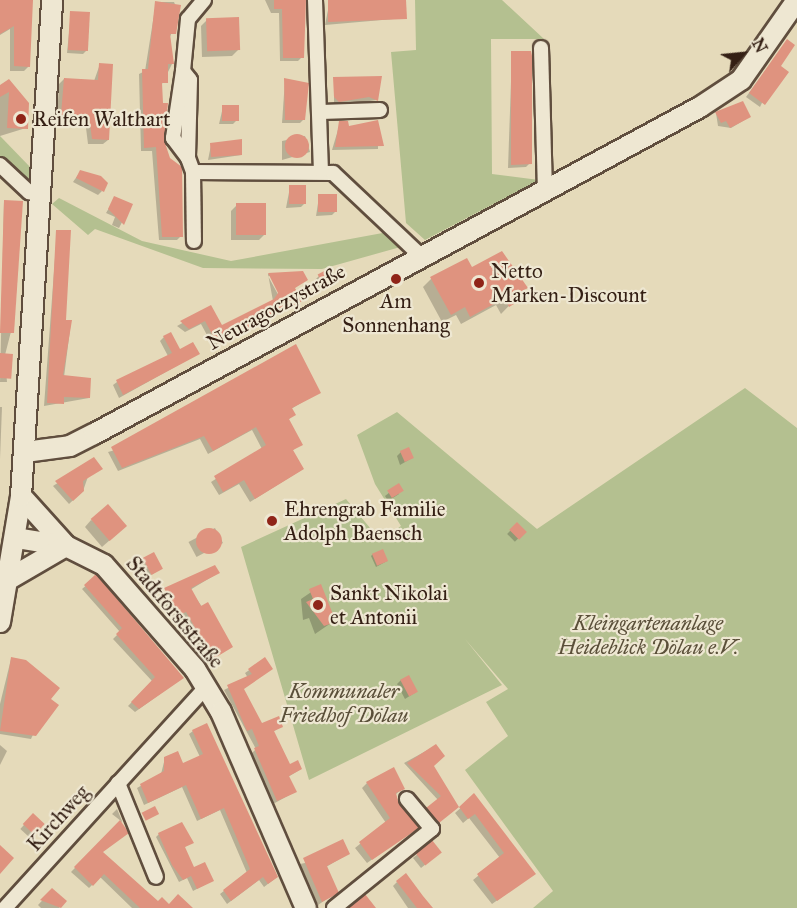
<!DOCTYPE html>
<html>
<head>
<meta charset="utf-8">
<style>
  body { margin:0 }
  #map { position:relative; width:797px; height:908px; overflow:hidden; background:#e5daba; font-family:"IM FELL Great Primer",serif }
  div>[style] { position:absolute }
  .green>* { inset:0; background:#b4c090 }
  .shadow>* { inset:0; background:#0003; transform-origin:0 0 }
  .building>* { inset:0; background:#df937f; transform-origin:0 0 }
  .round { border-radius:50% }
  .roads { filter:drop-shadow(2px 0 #604e3e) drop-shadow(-2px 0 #604e3e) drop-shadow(0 2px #604e3e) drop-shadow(0 -2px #604e3e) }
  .street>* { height:14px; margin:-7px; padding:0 7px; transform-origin:7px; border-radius:7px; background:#eee7d2 }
  .secondary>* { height:20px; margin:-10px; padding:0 10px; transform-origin:10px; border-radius:10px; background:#eee7d2 }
  .dots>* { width:16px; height:16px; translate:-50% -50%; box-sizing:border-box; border:3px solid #eee7d2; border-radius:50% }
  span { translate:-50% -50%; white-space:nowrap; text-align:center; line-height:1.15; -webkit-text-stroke:4.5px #eee7d2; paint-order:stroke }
  .poi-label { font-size:21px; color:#341f14 }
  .left { translate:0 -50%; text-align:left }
  .street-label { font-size:21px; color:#341f14 }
  .park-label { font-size:21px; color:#5a4f39; font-style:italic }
  .north { position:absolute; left:713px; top:24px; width:60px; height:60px; -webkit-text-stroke:4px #eee7d2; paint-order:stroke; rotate:63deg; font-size:16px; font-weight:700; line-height:24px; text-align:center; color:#341f14 }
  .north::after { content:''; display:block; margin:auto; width:21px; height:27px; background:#341f14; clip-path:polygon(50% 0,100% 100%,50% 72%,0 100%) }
</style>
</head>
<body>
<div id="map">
  <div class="green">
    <div style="clip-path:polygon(415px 0,502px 0,544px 39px,491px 39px,492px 174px,539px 180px,425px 240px,406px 223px,391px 52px,416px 50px)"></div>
    <div style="clip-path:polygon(0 136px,32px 169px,30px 183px,0 156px)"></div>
    <div style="clip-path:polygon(59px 198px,142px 241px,231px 261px,388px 232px,404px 246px,322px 269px,203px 268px,95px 229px,88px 235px,52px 204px)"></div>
    <div style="clip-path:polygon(745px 388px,797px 428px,797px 908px,533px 908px,553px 891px,465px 770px,508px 736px,486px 702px,508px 689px,465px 639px,502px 685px,309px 780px,241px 547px,346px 499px,380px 540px,401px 526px,375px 484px,357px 435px,397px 412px,537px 529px)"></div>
  </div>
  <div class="shadow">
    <div style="clip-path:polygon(7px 0,32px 0,29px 66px,24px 71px,10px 71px,10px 29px,0 35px,0 8px)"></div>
    <div style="clip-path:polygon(265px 0,285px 0,302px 57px,298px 61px,280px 61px,279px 13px,271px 13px)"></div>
    <div style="clip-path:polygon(330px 0,401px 0,405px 18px,325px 25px)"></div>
    <div style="clip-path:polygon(156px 2px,174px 2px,179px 13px,170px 37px,172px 64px,161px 86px,163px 141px,181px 236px,177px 240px,159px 240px,152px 151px,141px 151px,139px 74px,145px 71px)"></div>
    <div style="clip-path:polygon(71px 13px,87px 50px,83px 54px,67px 53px)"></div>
    <div style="clip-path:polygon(207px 20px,238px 50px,232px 56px,202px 57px,201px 26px)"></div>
    <div style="clip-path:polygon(784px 45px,779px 67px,760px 107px,746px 97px)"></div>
    <div style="clip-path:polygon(512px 53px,530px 163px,526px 167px,508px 168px)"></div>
    <div style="clip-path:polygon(100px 64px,108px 140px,103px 144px,88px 144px,85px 120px,57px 119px,59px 84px,64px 79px,94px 81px)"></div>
    <div style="clip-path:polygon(334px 78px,377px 100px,334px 106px)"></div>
    <div style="clip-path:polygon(285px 80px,304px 119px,300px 123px,282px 123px)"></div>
    <div style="clip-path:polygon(9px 81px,26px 128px,0 136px,0 86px)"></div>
    <div style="clip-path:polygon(742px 103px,746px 119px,731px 128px,718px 126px,716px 113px)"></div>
    <div style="clip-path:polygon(223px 107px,237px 120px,233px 124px,219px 124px)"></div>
    <div style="clip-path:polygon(378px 122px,378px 149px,332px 150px,340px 123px,347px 128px)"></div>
    <div style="clip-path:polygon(305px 136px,310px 152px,282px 160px,282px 141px)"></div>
    <div style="clip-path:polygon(211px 145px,241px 155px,208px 160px)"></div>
    <div style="clip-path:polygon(80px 172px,102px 191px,98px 195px,73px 182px)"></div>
    <div style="clip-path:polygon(290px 187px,305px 203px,301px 207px,286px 208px)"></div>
    <div style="clip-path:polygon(319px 197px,336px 211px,332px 215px,316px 216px)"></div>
    <div style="clip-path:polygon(115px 198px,131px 205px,119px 228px,112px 225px,115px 217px,106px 213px)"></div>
    <div style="clip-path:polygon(4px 201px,15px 316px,5px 355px,7px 382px,0 382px)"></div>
    <div style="clip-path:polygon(237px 205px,266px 233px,259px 240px,231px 240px,231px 211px)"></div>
    <div style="clip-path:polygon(57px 231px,65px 321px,71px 322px,64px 377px,89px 398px,44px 406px)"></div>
    <div style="clip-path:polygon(472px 269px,526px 288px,501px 314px,496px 305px,461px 324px,456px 315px,442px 322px,423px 287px,431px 279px)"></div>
    <div style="clip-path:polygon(evenodd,302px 273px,306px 280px,293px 289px,300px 301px,296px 305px,214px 348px,201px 324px,185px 332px,177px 326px,211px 307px,221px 327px,273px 301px,268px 274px,302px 273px,268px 276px,271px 276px,283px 299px,281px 300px,268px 276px)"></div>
    <div style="clip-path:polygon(319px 276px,336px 280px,320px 290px,315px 280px)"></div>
    <div style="clip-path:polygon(164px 337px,179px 351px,198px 354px,119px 398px,113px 385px,117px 382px,168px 356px,160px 341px)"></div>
    <div style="clip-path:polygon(319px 392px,291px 409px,294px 414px,288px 420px,301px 444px,292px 451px,303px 469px,250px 502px,239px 484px,219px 495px,211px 482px,262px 449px,252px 430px,208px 454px,200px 439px,118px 471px,108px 452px)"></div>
    <div style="clip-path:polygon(0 407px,2px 407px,0 459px)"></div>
    <div style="clip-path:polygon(401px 452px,412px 458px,400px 465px,397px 456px)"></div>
    <div style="clip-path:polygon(94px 459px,83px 491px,69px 504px,53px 486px)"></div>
    <div style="clip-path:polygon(399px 485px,399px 494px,388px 501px,385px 496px)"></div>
    <div style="clip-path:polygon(91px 520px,119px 532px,102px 547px,85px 527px)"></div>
    <div style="left:517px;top:524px;width:11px;height:14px;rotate:45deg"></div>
    <div style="left:215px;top:528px;width:17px;height:30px;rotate:62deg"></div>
    <div style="clip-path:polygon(371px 556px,373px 554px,387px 561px,376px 567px)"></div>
    <div style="clip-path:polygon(143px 559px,161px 568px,147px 578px,139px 563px)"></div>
    <div style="clip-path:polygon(218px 573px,190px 590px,231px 647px,207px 663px,180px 616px,174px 620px,159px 594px)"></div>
    <div style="clip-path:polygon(96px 577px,178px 681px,135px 712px,128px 706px,152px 681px,113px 639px,120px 632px,82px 589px)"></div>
    <div style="clip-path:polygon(320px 586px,334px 621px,315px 634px,309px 618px,303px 620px,301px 599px)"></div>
    <div style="clip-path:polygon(11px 659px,49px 699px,31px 739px,0 734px,0 704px)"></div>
    <div style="clip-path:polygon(265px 659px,243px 689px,261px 725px,281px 726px,273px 732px,289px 766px,301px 769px,288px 777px,295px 792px,273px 804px,251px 754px,256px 749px,224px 690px,248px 678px,245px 673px)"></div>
    <div style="clip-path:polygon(401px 680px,416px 692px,405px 699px,397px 684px)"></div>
    <div style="clip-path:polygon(193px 731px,273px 880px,264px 887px,259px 880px,227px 904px,220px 894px,247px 873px,220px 810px,197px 821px,182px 787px,144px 805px,137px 788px,161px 774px,165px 758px,182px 765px,200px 757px,189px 734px)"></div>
    <div style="clip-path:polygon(0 745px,7px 751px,0 765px)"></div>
    <div style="clip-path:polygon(435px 746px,433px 766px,457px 808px,434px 826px,423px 813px,438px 800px,404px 763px)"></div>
    <div style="clip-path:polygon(367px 783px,403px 788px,395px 795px,417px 828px,367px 863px,355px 848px,386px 823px,362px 788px)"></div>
    <div style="clip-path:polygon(474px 796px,534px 874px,492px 904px,473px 880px,500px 858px,469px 818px,463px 823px,455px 813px)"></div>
    <div style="clip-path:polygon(117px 809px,122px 821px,102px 852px,157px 903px,170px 908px,132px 908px,100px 877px,89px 888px,71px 872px,121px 821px,112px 814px)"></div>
    <div style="left:33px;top:815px;width:13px;height:19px;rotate:42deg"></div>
    <div style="clip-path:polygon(159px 834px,192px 842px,183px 848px,193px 869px,212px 881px,193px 891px,187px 878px,179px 882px,156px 837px)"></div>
    <div style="clip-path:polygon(432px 842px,436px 856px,421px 868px,413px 858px)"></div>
    <div style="clip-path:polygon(348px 854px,326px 867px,337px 892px,318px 905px,300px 864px)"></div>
    <div style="clip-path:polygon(397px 882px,431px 908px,408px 908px,393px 886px)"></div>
    <div style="clip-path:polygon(52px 890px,65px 901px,59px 908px,41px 908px,38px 905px)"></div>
  </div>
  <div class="building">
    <div style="clip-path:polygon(0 0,33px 0,30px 67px,14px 66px,14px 26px,0 34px)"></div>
    <div style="clip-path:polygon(274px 0,306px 0,304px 58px,283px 58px,282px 9px,274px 9px)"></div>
    <div style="clip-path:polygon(328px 0,406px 0,407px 19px,328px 22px)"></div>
    <div style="clip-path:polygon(155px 1px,181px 5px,176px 34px,170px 34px,174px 64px,168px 64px,168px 83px,162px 83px,163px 103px,168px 103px,164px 140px,170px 158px,182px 167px,183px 237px,162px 237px,156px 147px,144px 148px,142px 69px,148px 69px)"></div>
    <div style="left:70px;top:11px;width:20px;height:39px;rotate:3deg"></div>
    <div style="left:239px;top:17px;width:33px;height:33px;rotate:88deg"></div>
    <div style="clip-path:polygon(787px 39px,795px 45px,781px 66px,789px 72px,765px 105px,749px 93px)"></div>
    <div style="clip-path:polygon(511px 51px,531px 51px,532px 56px,532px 164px,511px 165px)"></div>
    <div style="clip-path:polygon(99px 63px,113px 64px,109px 140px,92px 139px,89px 116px,61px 115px,64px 78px,98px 80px)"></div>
    <div style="clip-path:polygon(382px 76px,378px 101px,369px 97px,339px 102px,334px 97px,333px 77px)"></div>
    <div style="clip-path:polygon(284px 78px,309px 83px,305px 120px,285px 120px)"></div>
    <div style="clip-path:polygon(9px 79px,29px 103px,28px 129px,7px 128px,9px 92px,0 97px,0 85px)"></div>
    <div style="clip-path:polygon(743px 101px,751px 117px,730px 128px,726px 121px,721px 123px,715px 112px)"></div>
    <div style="left:222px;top:105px;width:17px;height:16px"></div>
    <div style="clip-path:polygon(378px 120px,384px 146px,335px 147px,339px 121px,348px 121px,349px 126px)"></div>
    <div class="round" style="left:285px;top:134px;width:24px;height:24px"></div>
    <div style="clip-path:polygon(242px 139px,242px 155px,211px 157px,210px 143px)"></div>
    <div style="clip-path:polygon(80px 170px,101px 176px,108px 183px,104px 192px,76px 178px)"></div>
    <div style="left:306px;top:185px;width:19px;height:17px;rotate:90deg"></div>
    <div style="left:337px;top:194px;width:18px;height:19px;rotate:90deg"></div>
    <div style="clip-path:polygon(114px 196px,133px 204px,124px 225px,108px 209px)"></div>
    <div style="clip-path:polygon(4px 200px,23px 201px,14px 333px,0 333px)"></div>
    <div style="left:236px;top:203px;width:30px;height:32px"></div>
    <div style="clip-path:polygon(56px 230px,71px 230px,66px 320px,72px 320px,63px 375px,91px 378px,90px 398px,64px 397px,64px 404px,47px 403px)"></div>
    <div style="clip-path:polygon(502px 251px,528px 288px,516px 294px,519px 301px,509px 307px,505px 298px,470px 317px,465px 307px,451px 315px,430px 277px,467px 258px,472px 267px)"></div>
    <div style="left:330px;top:268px;width:15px;height:14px;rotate:62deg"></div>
    <div style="clip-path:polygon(303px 271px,308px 280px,295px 288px,302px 301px,218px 345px,205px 321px,189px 329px,180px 321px,211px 305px,222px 325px,274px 299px,278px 293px,268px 273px)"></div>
    <div style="clip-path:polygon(171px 332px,180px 349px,193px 342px,200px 354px,123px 395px,116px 380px,172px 353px,163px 336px)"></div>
    <div style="clip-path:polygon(296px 344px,321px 393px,292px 408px,296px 415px,289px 419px,303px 445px,293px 450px,304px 469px,255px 499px,244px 480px,223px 492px,214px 476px,266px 445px,256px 427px,213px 451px,204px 436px,122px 468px,111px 447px)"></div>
    <div style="left:0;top:353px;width:13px;height:25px;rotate:4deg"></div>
    <div style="left:409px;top:447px;width:12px;height:10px;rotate:66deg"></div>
    <div style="clip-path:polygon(94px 457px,103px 469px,83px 481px,84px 491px,73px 501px,55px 481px)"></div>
    <div style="left:399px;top:483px;width:9px;height:14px;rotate:58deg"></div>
    <div style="left:108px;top:504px;width:29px;height:23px;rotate:49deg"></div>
    <div style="left:517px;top:522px;width:14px;height:11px;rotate:45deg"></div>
    <div class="round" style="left:196px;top:528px;width:26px;height:26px"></div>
    <div style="left:383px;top:549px;width:13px;height:12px;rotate:67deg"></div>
    <div style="left:154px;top:552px;width:19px;height:13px;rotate:62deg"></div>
    <div style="clip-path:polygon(215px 565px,220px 573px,191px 588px,201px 606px,208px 602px,233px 647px,213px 659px,186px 612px,179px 615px,164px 588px)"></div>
    <div style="clip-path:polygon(96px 574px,184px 678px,139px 709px,131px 702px,155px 677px,116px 634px,122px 628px,84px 585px)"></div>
    <div style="clip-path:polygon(321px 584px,336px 622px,324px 626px,306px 602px,313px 599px,309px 589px)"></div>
    <div style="clip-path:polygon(11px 657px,26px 660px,60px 688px,51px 699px,59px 705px,36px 736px,0 731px)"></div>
    <div style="clip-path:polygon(265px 657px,273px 669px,244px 689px,262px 723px,279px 716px,283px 727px,274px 731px,290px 764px,298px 760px,302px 769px,289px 776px,297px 792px,277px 801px,254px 748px,259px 746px,252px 729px,247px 731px,227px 685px,252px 674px,248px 669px)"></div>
    <div style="left:409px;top:675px;width:19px;height:10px;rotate:62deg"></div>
    <div style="clip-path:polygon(207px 723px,278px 877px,268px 884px,263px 877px,231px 901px,223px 890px,250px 869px,224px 808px,201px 819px,186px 785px,148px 803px,140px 784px,164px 771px,164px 757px,178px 751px,183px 763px,203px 754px,192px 730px)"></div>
    <div style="clip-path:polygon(436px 744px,445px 756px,434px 766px,459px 807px,439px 823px,426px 808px,441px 796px,407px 763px)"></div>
    <div style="clip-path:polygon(394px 767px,405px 789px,396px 793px,398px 801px,419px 828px,372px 860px,359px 842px,390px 818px,366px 782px)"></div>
    <div style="clip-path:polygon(474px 793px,536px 874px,497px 901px,477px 874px,504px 853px,475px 814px,468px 819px,459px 807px)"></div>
    <div style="left:155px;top:806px;width:9px;height:15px;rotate:63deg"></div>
    <div style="left:33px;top:813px;width:16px;height:15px;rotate:43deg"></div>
    <div style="clip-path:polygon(120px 820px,129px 833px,103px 852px,158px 901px,162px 897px,169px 904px,178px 894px,193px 908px,140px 908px,104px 874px,93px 886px,74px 867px)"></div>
    <div style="clip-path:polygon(182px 822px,194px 843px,185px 847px,194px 867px,205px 862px,214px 881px,197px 889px,191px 876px,183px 880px,172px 865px,158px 833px)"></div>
    <div style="clip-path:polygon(343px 839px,350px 854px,327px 866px,339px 893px,322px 902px,303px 858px)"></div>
    <div style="left:432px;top:840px;width:16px;height:21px;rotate:52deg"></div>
    <div style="clip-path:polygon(0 845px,14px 858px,0 874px)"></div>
    <div style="clip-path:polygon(406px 873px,423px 896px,433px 908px,417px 908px,396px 881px)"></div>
    <div style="clip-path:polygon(52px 888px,67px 901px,61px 908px,40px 900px)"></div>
    <div style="clip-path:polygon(365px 894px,376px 908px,348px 908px)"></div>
  </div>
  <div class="roads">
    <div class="street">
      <div style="left:204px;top:0;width:25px;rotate:130deg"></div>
      <div style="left:188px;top:19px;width:52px;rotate:95.5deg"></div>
      <div style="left:183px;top:71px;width:11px;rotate:52deg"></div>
      <div style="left:190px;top:80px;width:78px;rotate:91.5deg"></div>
      <div style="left:188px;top:158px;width:15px;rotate:70deg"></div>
      <div style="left:193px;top:172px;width:140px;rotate:0.4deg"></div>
      <div style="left:333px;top:173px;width:121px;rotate:43.3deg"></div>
      <div style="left:315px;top:0;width:170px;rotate:88deg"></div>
      <div style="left:541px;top:48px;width:140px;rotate:88.4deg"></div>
      <div style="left:183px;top:71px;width:68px;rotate:98.5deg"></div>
      <div style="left:173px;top:138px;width:25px;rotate:53deg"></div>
      <div style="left:321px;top:112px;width:59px;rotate:-1.9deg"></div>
      <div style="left:0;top:165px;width:40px;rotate:43deg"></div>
      <div style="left:29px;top:192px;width:13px;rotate:9deg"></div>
      <div style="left:193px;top:172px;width:69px;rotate:89.2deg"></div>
      <div style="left:118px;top:783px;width:101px;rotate:68deg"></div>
      <div style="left:5px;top:908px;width:300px;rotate:-47.7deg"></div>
      <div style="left:334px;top:908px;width:126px;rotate:-38.9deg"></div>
      <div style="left:432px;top:829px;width:39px;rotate:-130deg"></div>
    </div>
    <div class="secondary">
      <div style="left:25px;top:452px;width:45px;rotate:-7.6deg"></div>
      <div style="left:70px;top:446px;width:27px;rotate:-27deg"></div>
      <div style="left:94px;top:434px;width:689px;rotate:-28.35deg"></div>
      <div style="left:700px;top:107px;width:49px;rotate:-33.4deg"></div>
      <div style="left:741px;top:80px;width:98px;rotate:-55deg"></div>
      <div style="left:21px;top:496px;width:67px;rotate:48deg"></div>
      <div style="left:16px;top:538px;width:51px;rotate:9.1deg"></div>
      <div style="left:66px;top:546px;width:42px;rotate:26.6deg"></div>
      <div style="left:104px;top:565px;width:138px;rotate:48.8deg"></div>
      <div style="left:195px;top:669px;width:50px;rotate:58.8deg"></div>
      <div style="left:221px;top:712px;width:214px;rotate:66.6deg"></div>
      <div style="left:9px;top:579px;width:66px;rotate:-30.1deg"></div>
      <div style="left:0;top:622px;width:128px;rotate:-80.5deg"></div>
      <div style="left:21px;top:496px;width:497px;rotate:-86.4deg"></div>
    </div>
  </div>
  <div class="dots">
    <div style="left:21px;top:119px;background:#8f2418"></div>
    <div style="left:396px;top:279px;background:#8f2418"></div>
    <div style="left:479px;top:283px;background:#8f2418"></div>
    <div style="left:272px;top:521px;background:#8f2418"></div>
    <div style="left:318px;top:605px;background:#8f2418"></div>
  </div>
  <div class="poi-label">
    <span class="left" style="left:33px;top:119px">Reifen Walthart</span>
    <span class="left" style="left:491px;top:283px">Netto<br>Marken-Discount</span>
    <span style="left:396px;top:313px">Am<br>Sonnenhang</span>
    <span class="left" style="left:284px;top:521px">Ehrengrab Familie<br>Adolph Baensch</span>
    <span class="left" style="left:330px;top:605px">Sankt Nikolai<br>et Antonii</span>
  </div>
  <div class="street-label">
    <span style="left:276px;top:307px;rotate:-29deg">Neuragoczystraße</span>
    <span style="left:175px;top:612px;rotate:50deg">Stadtforststraße</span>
    <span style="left:58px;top:818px;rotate:-48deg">Kirchweg</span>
  </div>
  <div class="park-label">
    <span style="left:648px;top:635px">Kleingartenanlage<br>Heideblick Dölau e.V.</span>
    <span style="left:344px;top:703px">Kommunaler<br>Friedhof Dölau</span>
  </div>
  <div class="north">N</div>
</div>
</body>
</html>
